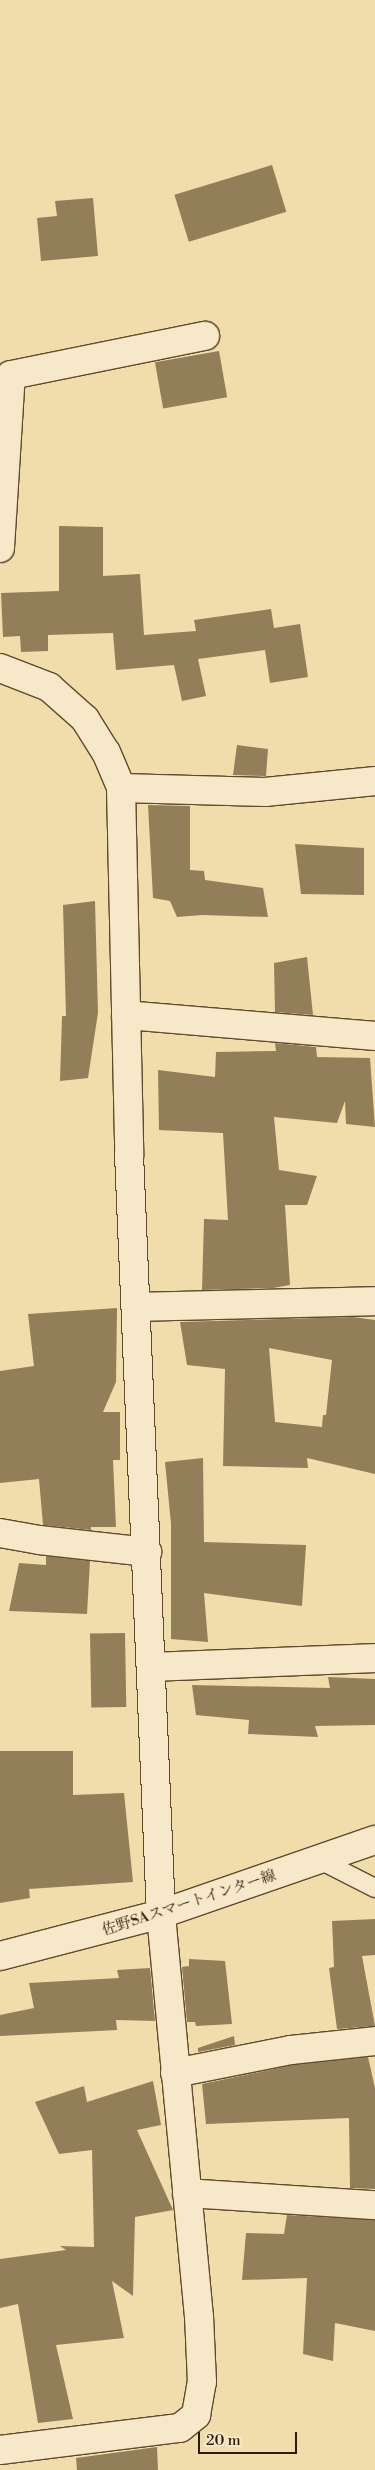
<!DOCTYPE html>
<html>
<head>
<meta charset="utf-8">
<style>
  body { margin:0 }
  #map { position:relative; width:375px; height:2470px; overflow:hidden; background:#f1dcab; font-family:"Libre Bodoni","Noto Serif JP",serif }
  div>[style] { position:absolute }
  .building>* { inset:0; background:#937e5a; transform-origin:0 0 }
  .roads { filter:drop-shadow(1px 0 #5f4a2d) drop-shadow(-1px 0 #5f4a2d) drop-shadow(0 1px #5f4a2d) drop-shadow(0 -1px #5f4a2d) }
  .service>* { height:18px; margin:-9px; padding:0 9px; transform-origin:9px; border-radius:9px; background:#f6e8c8 }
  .minor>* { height:28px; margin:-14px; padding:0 14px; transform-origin:14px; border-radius:14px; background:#f6e8c8 }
  .tertiary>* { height:28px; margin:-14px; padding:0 14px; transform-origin:14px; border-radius:14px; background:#f6e8c8 }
  .secondary>* { height:28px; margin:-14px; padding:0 14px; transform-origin:14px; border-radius:14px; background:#f6e8c8 }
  span { translate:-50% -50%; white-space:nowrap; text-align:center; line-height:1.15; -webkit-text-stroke:5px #f6e8c8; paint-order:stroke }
  .street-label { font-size:15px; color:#2e1903 }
  .scale { position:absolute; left:198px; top:2432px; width:99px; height:22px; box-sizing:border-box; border:2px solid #2e1903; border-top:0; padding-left:6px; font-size:15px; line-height:18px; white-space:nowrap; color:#2e1903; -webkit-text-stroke:4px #f6e8c8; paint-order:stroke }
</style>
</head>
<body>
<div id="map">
  <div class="building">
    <div style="left:272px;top:165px;width:49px;height:102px;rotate:73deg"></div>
    <div style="clip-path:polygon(93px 198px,98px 256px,41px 261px,37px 218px,57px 216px,55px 201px)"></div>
    <div style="left:219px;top:351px;width:47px;height:65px;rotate:80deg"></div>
    <div style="clip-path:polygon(59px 526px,103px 527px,103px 576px,140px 574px,144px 635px,196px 631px,194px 620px,271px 609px,274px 628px,300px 624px,308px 677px,270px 683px,265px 650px,198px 659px,206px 696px,182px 701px,174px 665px,116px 670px,113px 633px,48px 635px,48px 651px,21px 652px,20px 636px,3px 637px,1px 593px,59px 591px)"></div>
    <div style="clip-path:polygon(237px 745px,268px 749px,266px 776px,233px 775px)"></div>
    <div style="clip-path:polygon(148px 805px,190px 806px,190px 870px,204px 871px,205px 880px,263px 888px,268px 917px,202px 915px,177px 917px,170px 901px,153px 898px)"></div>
    <div style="clip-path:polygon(295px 844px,364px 848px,364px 895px,301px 894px)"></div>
    <div style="clip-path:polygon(95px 901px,98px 1013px,88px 1078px,60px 1081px,62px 1016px,66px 1016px,63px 905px)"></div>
    <div style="clip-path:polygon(307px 957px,313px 1015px,275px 1012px,274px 963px)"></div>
    <div style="clip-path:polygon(275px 1043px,316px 1047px,317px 1057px,370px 1058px,375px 1127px,346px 1124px,345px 1101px,337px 1123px,274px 1117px,279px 1170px,317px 1176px,307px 1205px,285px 1205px,290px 1285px,273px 1288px,202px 1290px,204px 1219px,228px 1220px,223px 1133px,159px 1130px,158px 1070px,215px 1077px,216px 1052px,276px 1051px)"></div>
    <div style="clip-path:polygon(117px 1308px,116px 1382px,103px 1412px,120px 1412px,120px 1460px,113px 1460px,116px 1527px,91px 1527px,91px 1530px,43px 1525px,39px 1479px,0 1483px,0 1371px,34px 1366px,28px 1314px)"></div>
    <div style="clip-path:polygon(evenodd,353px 1317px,375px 1320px,375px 1474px,307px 1458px,308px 1468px,223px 1466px,225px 1369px,187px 1365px,180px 1322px,353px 1317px,269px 1348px,332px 1360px,326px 1415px,323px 1415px,322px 1427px,275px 1422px,269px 1348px)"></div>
    <div style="clip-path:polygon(203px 1458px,204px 1542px,306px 1545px,302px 1606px,204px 1593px,208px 1642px,171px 1639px,171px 1524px,165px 1462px)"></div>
    <div style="clip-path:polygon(46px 1556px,90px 1561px,87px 1614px,9px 1611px,19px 1563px,46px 1565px)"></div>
    <div style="left:125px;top:1633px;width:74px;height:35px;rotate:89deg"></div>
    <div style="clip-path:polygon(328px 1677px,375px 1679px,375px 1725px,315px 1726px,318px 1737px,248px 1734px,249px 1720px,196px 1715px,192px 1685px,330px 1688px)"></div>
    <div style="clip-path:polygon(0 1751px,73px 1751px,73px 1795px,124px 1793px,133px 1882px,29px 1889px,30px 1898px,0 1903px)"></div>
    <div style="clip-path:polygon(375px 1919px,375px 1955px,362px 1956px,375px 2026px,337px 2029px,329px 1968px,334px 1967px,332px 1921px)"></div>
    <div style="clip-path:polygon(189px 1959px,225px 1961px,232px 2024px,196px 2026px,195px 2022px,187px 2022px,182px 1967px,189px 1966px)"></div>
    <div style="clip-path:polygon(150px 1968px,155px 2021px,116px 2020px,117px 2030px,0 2036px,0 2015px,34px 2008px,29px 1983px,119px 1978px,117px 1970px)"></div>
    <div style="clip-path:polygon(234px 2036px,235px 2045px,198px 2052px,198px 2048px)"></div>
    <div style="clip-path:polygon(368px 2057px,375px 2088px,375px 2189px,350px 2188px,349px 2118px,206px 2124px,202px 2084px,293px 2065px)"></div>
    <div style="clip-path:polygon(153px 2081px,161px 2125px,137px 2130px,173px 2210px,135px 2217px,133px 2296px,112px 2281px,124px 2338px,56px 2345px,73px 2419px,38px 2423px,18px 2304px,0 2308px,0 2259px,66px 2250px,60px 2246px,94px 2247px,92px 2150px,59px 2154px,35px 2102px,84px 2086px,87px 2102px)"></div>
    <div style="clip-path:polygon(287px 2215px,375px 2220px,375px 2331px,335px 2323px,333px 2361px,303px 2354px,307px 2278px,242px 2280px,246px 2233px,284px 2234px)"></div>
    <div style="clip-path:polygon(157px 2447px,158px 2470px,77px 2470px,76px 2458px)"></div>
  </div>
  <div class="roads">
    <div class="service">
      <div style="left:320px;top:1860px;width:62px;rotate:27deg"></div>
    </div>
    <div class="minor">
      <div style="left:0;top:548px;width:173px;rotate:-86.4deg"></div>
      <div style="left:11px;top:375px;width:198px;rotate:-11.4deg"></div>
      <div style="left:121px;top:788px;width:144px;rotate:1.6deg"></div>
      <div style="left:265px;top:792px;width:111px;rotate:-5.7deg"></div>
      <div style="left:126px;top:1015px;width:250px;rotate:4.8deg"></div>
      <div style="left:137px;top:1307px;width:238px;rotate:-1.4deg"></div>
      <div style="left:0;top:1533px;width:40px;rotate:10deg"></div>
      <div style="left:39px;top:1540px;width:109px;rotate:6.3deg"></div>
      <div style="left:152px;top:1667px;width:223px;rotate:-2.3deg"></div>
      <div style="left:175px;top:2073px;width:118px;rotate:-11.2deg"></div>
      <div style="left:291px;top:2050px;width:84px;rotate:-6.1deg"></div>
      <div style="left:187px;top:2193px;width:188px;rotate:3.7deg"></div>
      <div style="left:0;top:2450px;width:181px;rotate:-7deg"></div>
      <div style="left:180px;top:2428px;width:21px;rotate:-39deg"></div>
      <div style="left:196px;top:2415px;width:34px;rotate:-80deg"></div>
      <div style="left:202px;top:2382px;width:65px;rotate:-92.6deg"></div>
      <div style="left:199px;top:2317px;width:405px;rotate:-95.4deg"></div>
    </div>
    <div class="tertiary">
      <div style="left:0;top:668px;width:53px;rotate:21.2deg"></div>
      <div style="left:49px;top:687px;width:48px;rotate:41.6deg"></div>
      <div style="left:85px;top:719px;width:39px;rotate:58deg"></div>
      <div style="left:106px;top:752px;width:39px;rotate:67deg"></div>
      <div style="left:121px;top:788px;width:366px;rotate:88.7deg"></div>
      <div style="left:129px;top:1154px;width:761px;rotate:87.59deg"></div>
    </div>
    <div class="secondary">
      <div style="left:0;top:1956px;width:166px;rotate:-14.6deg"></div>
      <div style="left:161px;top:1914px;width:226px;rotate:-19.1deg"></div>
    </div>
  </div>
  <div class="street-label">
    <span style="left:189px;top:1903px;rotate:-18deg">佐野SAスマートインター線</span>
  </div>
  <div class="scale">20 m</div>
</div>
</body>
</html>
